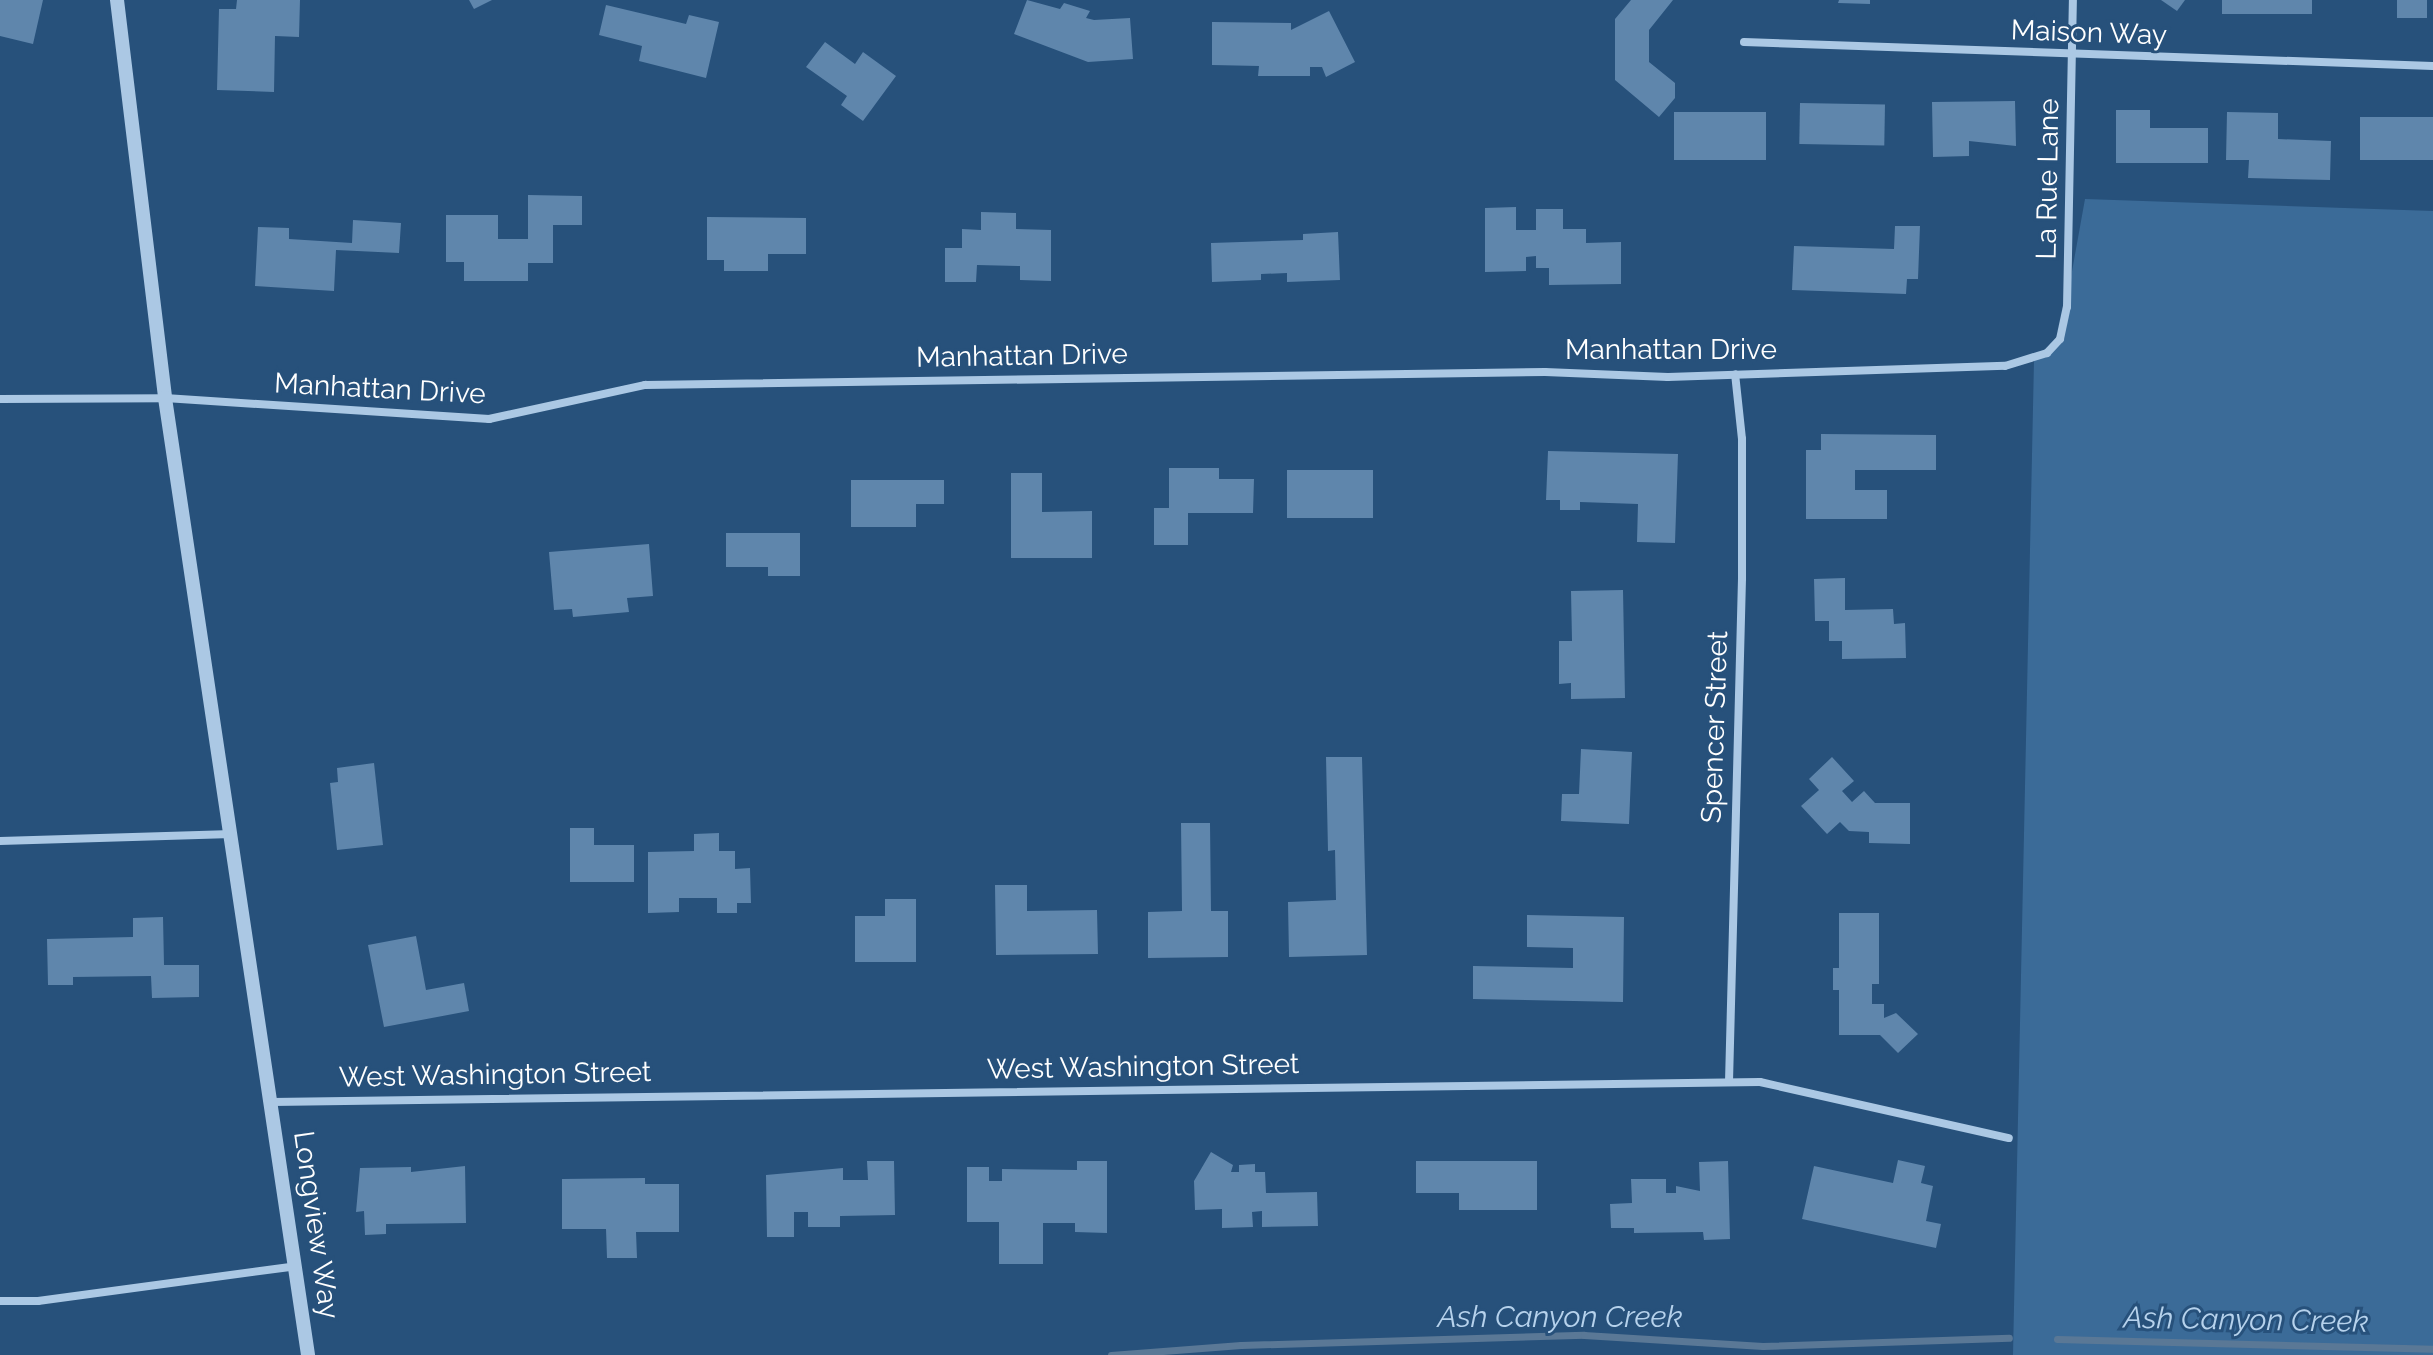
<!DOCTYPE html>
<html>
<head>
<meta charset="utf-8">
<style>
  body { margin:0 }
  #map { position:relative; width:2433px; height:1355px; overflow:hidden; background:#27517b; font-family:Raleway,sans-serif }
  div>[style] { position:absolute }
  .green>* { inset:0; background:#3b6b98 }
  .stream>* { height:7px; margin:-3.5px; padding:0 3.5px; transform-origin:3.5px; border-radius:3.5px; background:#5a7896 }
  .building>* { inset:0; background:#5f86ac; transform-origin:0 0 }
  .minor>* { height:8px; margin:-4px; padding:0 4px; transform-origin:4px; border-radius:4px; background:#abc8e4 }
  .tertiary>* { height:14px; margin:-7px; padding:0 7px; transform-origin:7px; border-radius:7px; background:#abc8e4 }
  span { translate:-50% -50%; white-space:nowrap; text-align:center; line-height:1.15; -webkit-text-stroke:6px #27517b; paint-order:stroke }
  .street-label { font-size:28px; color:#fff }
  .water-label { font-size:30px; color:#b6d2ec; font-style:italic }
</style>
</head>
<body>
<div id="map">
  <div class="green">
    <div style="clip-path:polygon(2085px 199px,2433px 211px,2433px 1355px,2013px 1355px,2034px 360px,2060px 338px)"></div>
  </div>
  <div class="stream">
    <div style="left:2057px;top:1339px;width:376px;rotate:1.5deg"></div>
    <div style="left:1111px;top:1355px;width:130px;rotate:-4.4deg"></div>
    <div style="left:1241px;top:1345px;width:343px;rotate:-1.7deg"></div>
    <div style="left:1584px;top:1335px;width:179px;rotate:3.5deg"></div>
    <div style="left:1763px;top:1346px;width:246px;rotate:-1.9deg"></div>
  </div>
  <div class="building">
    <div style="clip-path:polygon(0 0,43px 0,33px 44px,0 36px)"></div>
    <div style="clip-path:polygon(237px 0,300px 0,299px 37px,275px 36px,274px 92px,217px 90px,219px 9px,236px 9px)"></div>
    <div style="clip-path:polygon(469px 0,492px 0,474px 9px)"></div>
    <div style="clip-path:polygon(1027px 0,1060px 9px,1064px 3px,1090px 11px,1086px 18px,1094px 20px,1130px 18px,1133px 59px,1088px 62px,1014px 34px)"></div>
    <div style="clip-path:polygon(1631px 0,1673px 0,1649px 30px,1649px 62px,1675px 83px,1675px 98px,1659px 117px,1615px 80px,1615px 19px)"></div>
    <div style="clip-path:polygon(1839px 0,1870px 0,1870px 4px,1838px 3px)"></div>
    <div style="clip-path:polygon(2161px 0,2185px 0,2177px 11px)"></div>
    <div style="left:2222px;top:0;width:90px;height:14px"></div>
    <div style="left:2397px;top:0;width:30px;height:18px"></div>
    <div style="clip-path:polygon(606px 5px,686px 24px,689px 15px,719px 22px,706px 78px,639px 61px,642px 46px,599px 35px)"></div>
    <div style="clip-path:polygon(1329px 11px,1355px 62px,1326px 77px,1322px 67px,1310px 67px,1310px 76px,1258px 76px,1259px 66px,1212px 65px,1212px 22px,1291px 23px,1291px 30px)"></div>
    <div style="clip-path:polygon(825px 42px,855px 64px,863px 52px,896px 76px,863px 121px,841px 105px,847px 96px,806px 67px)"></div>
    <div style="clip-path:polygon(2015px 101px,2016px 146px,1969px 141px,1969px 156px,1933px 157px,1932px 102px)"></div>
    <div style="left:1800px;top:103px;width:85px;height:41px;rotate:1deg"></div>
    <div style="clip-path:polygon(2116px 110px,2150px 110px,2150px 128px,2208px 128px,2208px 163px,2116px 163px)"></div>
    <div style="left:1674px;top:112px;width:92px;height:48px"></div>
    <div style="clip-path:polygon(2227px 112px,2278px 113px,2278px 139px,2331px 141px,2330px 180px,2248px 178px,2249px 160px,2226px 160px)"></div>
    <div style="left:2360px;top:117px;width:73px;height:43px"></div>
    <div style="clip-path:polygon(528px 195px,582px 196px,582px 225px,553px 225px,553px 263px,528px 263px,528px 281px,464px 281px,464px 262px,446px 262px,446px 215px,498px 215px,498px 239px,528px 239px)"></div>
    <div style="clip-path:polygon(1516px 207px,1516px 230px,1536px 230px,1536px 209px,1563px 209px,1563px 229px,1586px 229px,1586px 243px,1621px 242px,1621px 284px,1549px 285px,1549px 268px,1536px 268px,1536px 256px,1526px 257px,1526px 271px,1485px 272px,1485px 208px)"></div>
    <div style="clip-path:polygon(981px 212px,1016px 213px,1016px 229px,1051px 230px,1051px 281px,1020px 280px,1020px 266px,977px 265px,976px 282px,945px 282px,945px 248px,962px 248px,962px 229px,981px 230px)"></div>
    <div style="clip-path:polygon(707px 217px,806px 218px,806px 254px,768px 254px,768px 271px,724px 271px,724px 260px,707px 260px)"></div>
    <div style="clip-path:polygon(353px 220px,401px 223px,399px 253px,336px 250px,334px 291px,255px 286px,258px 227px,289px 228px,289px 239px,352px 243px)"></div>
    <div style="clip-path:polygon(1895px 226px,1920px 226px,1918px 279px,1907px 279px,1906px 294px,1792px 290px,1794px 246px,1894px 249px)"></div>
    <div style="clip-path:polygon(1338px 232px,1340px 280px,1287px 282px,1287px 273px,1261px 274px,1261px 280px,1212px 282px,1211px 243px,1303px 240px,1303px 234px)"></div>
    <div style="clip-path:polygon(1821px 434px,1936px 435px,1936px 470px,1855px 470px,1855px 490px,1887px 490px,1887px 519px,1806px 519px,1806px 450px,1821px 450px)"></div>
    <div style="clip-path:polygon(1548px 451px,1678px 454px,1675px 543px,1637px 542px,1638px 504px,1580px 502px,1580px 510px,1560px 510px,1560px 500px,1546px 500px)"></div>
    <div style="clip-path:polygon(1169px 468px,1219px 468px,1219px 479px,1254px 479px,1253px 513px,1188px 513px,1188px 545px,1154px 545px,1154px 508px,1169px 508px)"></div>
    <div style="left:1287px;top:470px;width:86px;height:48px"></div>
    <div style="clip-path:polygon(1011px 473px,1042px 473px,1042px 512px,1092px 511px,1092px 558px,1011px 558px)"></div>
    <div style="clip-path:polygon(851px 480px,944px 480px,944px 504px,916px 504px,916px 527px,851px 527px)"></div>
    <div style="clip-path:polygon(726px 533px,800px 533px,800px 576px,768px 576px,768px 567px,726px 567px)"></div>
    <div style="clip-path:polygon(649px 544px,653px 596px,627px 598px,629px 612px,573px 617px,572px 609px,554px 610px,549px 552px)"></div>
    <div style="clip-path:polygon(1845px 578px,1845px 610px,1893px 609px,1894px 624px,1905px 623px,1906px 658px,1842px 659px,1842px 641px,1829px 641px,1829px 621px,1815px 621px,1814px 579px)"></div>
    <div style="clip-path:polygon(1623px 590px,1625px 698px,1571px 699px,1571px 683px,1559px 684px,1559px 641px,1572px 641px,1571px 591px)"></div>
    <div style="clip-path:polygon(1581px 749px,1632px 752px,1629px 824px,1561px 821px,1562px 794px,1579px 794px)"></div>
    <div style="clip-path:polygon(1326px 757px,1362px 757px,1367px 955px,1289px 957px,1288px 902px,1336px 900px,1335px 850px,1328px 851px)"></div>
    <div style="clip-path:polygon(1832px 757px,1854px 781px,1842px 791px,1852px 802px,1864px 791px,1875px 803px,1910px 803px,1910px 844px,1869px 843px,1869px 832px,1849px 831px,1840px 822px,1827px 834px,1801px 806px,1819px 790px,1809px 779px)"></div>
    <div style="clip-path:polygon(374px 763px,383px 845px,337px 850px,330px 783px,338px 782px,337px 768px)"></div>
    <div style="clip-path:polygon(1181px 823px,1210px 823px,1211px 911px,1228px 911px,1228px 957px,1148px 958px,1148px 912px,1182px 911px)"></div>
    <div style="clip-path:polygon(570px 828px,594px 828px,594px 845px,634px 845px,634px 882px,570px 882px)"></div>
    <div style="clip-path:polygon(719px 833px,719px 851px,735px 851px,735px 869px,750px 868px,751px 903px,737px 903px,737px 913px,717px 913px,717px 898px,679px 898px,679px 912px,648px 913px,648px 852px,694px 851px,694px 834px)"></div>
    <div style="clip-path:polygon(995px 885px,1027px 885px,1027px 911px,1097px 910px,1098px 954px,996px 955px)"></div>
    <div style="clip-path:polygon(885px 899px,916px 899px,916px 962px,855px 962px,855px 916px,885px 916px)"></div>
    <div style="clip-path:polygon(1839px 913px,1879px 913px,1879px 984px,1872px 984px,1872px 1004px,1884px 1004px,1884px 1018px,1896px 1013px,1918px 1034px,1898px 1053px,1880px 1035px,1839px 1035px,1839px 990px,1833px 990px,1833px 968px,1839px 968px)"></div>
    <div style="clip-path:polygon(1527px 915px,1624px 917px,1623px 1002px,1473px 999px,1473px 966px,1573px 968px,1573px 948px,1527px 947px)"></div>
    <div style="clip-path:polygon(163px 917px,164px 965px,199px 965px,199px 997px,152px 998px,151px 976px,73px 977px,73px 985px,48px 985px,47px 939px,133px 937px,133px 918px)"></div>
    <div style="clip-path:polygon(416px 936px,426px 990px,464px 983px,469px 1011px,384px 1027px,368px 945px)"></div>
    <div style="clip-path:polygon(1211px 1152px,1233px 1165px,1231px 1172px,1239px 1172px,1239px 1165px,1255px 1164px,1255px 1172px,1265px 1172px,1266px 1193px,1317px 1192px,1318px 1226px,1262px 1227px,1262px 1211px,1252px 1212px,1253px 1227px,1222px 1228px,1222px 1209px,1195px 1210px,1194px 1181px)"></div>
    <div style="clip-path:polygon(1898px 1160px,1925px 1166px,1921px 1183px,1933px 1186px,1926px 1221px,1941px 1224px,1936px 1248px,1802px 1219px,1814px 1166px,1893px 1183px)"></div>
    <div style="clip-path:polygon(867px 1161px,894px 1161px,895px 1215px,840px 1216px,840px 1227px,808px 1227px,808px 1212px,794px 1212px,794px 1237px,767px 1237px,766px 1175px,843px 1168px,843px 1180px,868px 1180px)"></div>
    <div style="clip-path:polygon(1077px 1161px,1107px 1161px,1107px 1233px,1075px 1232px,1075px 1223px,1043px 1223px,1043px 1264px,999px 1264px,999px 1222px,967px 1222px,967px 1167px,989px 1167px,989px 1181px,1002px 1181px,1002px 1169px,1077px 1170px)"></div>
    <div style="clip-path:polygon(1416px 1161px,1537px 1161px,1537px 1210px,1459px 1210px,1459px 1193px,1416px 1193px)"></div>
    <div style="clip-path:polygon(1728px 1161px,1730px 1239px,1704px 1240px,1703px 1232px,1634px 1233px,1634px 1228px,1611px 1228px,1610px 1204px,1632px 1203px,1631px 1179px,1666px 1179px,1666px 1193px,1676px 1193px,1676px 1186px,1700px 1191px,1699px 1162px)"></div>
    <div style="clip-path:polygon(465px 1166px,466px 1223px,386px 1224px,386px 1234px,365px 1235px,364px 1211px,356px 1212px,360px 1168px,411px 1167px,411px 1172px)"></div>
    <div style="clip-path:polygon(645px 1178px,645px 1184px,679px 1184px,679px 1232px,636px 1232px,637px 1258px,607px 1258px,606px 1229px,562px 1229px,562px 1179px)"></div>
  </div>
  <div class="minor">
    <div style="left:1744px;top:42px;width:689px;rotate:1.99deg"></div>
    <div style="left:0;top:399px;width:165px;rotate:-0.3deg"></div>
    <div style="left:165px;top:398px;width:325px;rotate:3.7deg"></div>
    <div style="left:489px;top:419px;width:160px;rotate:-12.3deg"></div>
    <div style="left:645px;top:385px;width:900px;rotate:-0.83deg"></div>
    <div style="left:1545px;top:372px;width:123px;rotate:2.3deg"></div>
    <div style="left:1668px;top:377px;width:337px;rotate:-1.9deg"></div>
    <div style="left:2005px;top:366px;width:44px;rotate:-17.2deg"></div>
    <div style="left:2047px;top:353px;width:19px;rotate:-47deg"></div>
    <div style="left:2060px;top:339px;width:33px;rotate:-78deg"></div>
    <div style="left:2067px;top:307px;width:307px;rotate:-88.9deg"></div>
    <div style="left:0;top:841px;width:232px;rotate:-1.7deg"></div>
    <div style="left:1729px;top:1082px;width:504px;rotate:-88.52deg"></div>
    <div style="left:1742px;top:578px;width:139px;rotate:-90deg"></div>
    <div style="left:1742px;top:439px;width:65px;rotate:-96.1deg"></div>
    <div style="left:272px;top:1102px;width:1488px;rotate:-0.77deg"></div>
    <div style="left:1760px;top:1082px;width:255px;rotate:12.7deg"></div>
    <div style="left:0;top:1301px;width:38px"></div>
    <div style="left:38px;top:1301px;width:260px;rotate:-7.7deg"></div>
  </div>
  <div class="tertiary">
    <div style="left:117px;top:0;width:401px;rotate:83.1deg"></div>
    <div style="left:165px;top:398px;width:968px;rotate:81.5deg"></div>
  </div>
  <div class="street-label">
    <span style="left:2089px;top:33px;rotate:2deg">Maison Way</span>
    <span style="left:2048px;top:179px;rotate:-89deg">La Rue Lane</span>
    <span style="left:1671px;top:350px">Manhattan Drive</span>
    <span style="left:1022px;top:356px;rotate:-1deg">Manhattan Drive</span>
    <span style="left:380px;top:389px;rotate:3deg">Manhattan Drive</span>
    <span style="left:1715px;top:727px;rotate:-88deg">Spencer Street</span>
    <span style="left:1143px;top:1067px;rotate:-1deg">West Washington Street</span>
    <span style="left:495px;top:1075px;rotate:-1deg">West Washington Street</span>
    <span style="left:316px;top:1225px;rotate:82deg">Longview Way</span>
  </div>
  <div class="water-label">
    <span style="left:1560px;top:1317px">Ash Canyon Creek</span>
    <span style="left:2246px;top:1320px;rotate:1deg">Ash Canyon Creek</span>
  </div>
</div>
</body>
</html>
